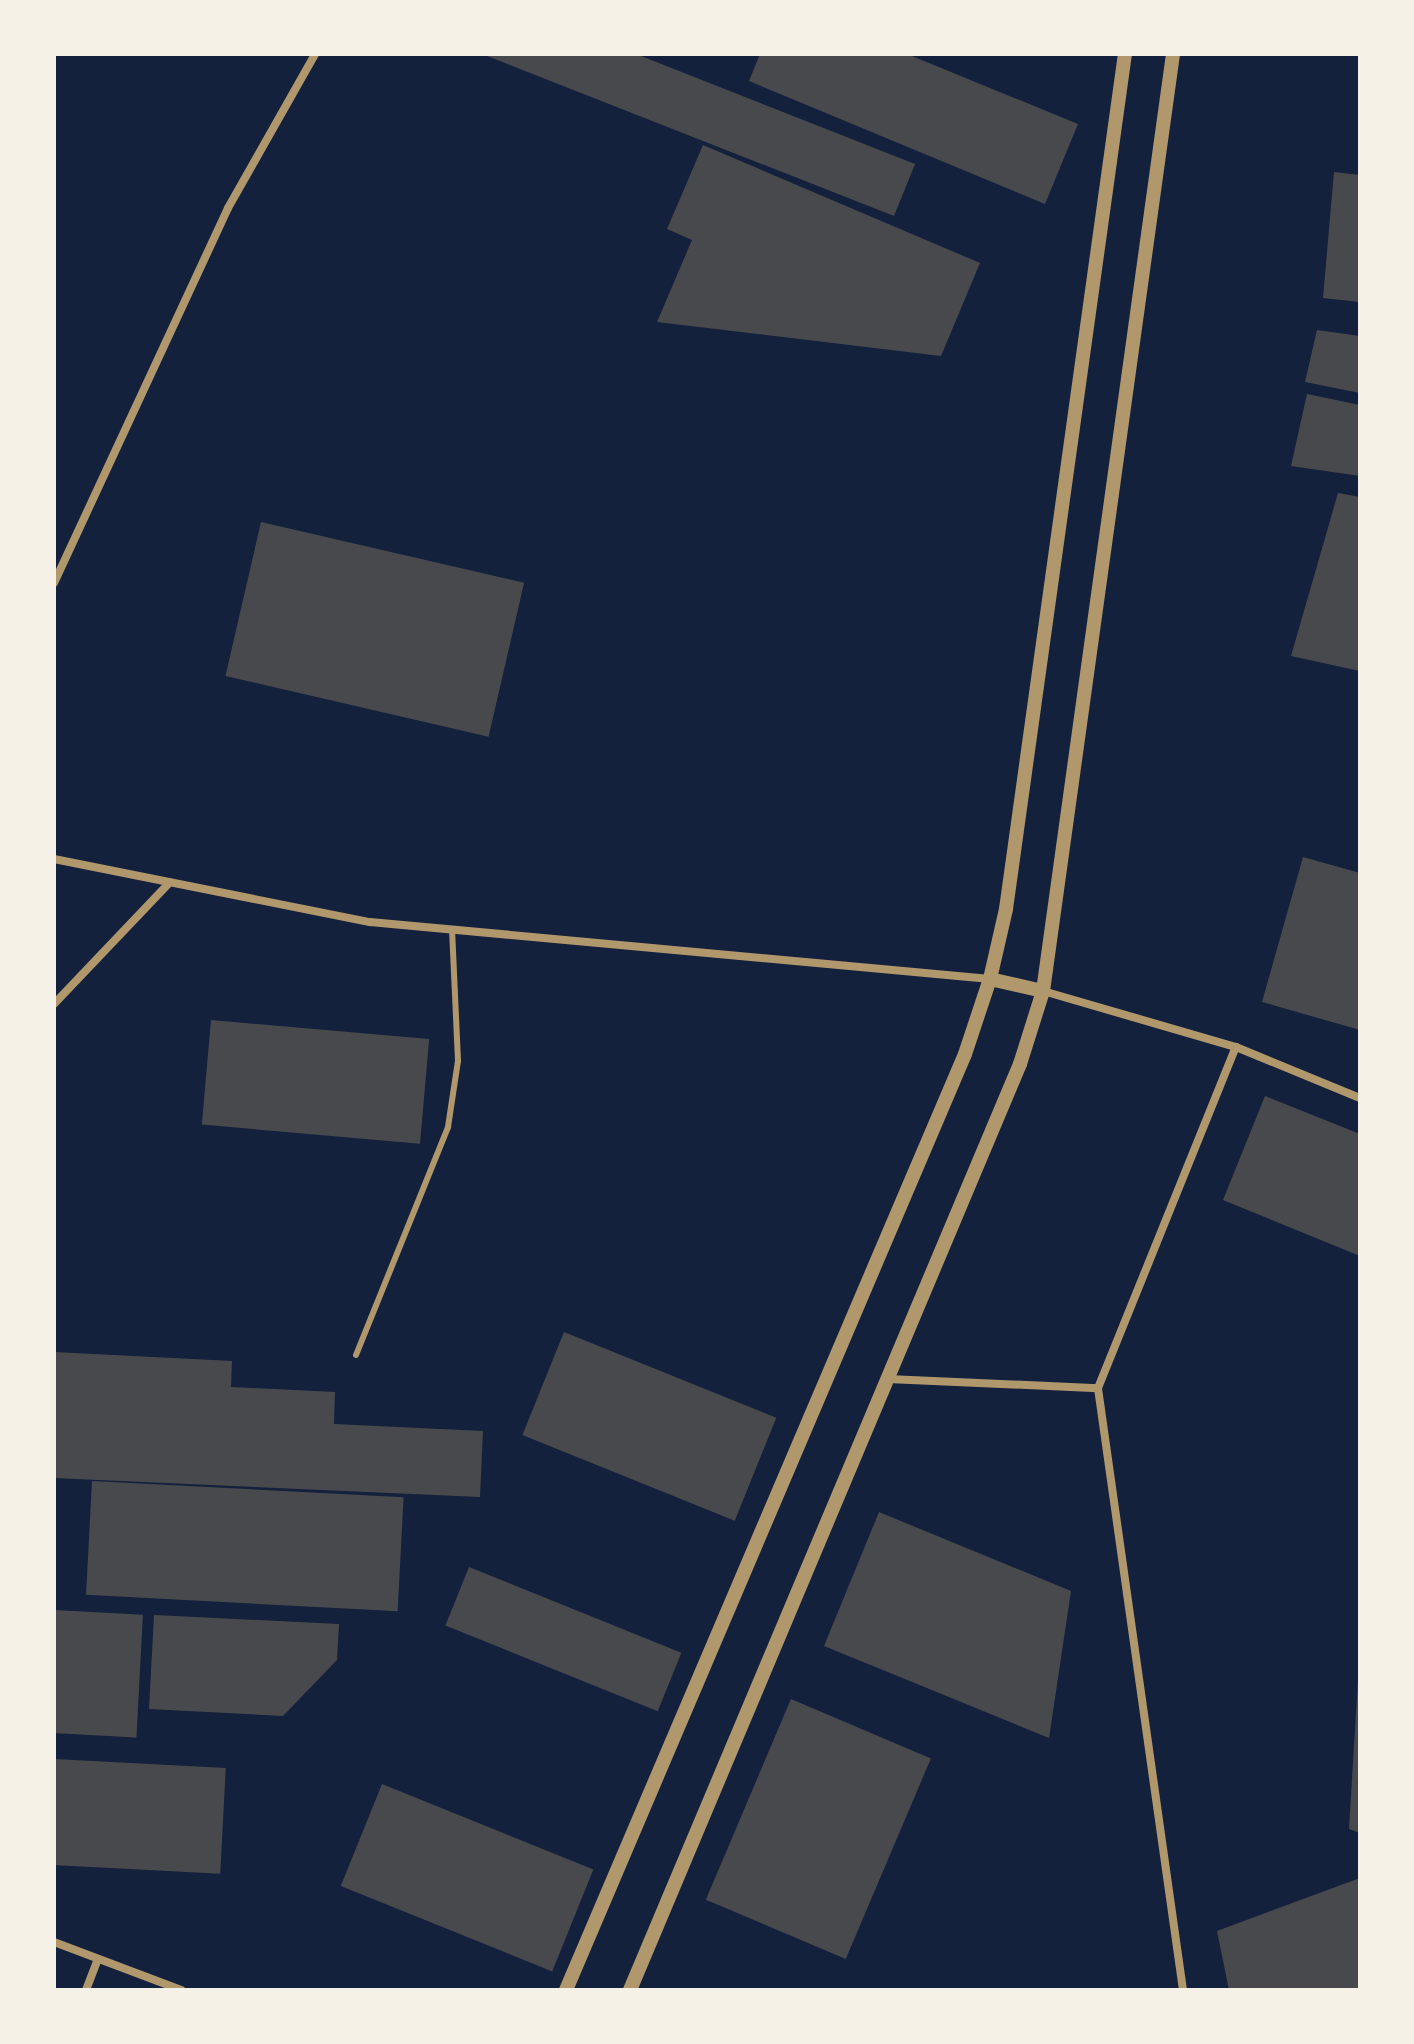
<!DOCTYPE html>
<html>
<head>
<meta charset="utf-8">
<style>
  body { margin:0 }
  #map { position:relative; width:1414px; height:2044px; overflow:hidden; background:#14213d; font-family:"Varela Round",sans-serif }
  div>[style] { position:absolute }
  .building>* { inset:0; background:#48494c; transform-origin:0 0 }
  .service>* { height:6px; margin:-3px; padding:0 3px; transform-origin:3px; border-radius:3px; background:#b1986c }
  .minor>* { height:8px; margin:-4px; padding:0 4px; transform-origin:4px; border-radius:4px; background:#b1986c }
  .tertiary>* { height:14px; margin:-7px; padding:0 7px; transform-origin:7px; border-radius:7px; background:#b1986c }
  span { translate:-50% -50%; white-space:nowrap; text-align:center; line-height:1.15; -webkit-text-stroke:6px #f6f1e7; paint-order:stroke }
  .frame { position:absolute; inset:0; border:56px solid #f6f1e7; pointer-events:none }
</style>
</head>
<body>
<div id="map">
  <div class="building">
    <div style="clip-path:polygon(482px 54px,636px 54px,915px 164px,894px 216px)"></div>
    <div style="clip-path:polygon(760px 54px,907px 54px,1078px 124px,1045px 204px,749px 81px)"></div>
    <div style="clip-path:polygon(703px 145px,980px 263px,941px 356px,657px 322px,692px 240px,667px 229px)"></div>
    <div style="clip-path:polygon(1334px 172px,1360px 175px,1360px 302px,1323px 298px)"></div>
    <div style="clip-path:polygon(1317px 330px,1360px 336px,1360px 393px,1305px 382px)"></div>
    <div style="clip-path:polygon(1307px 394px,1360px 405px,1360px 476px,1291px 466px)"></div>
    <div style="clip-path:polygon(1338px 493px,1360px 497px,1360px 671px,1291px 656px)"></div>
    <div style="left:261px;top:522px;width:270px;height:158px;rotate:13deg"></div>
    <div style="clip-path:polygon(1303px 857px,1360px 873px,1360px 1030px,1262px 1002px)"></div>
    <div style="left:211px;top:1020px;width:219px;height:105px;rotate:5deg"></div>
    <div style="clip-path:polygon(1265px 1096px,1360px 1134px,1360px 1256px,1223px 1200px)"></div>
    <div style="left:564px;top:1332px;width:229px;height:111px;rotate:22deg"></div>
    <div style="clip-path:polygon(54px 1352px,232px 1361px,231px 1387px,335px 1392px,334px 1424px,483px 1431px,480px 1497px,54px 1478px)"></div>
    <div style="left:92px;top:1481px;width:312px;height:114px;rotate:3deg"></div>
    <div style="clip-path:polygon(879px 1512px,1071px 1591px,1049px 1738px,824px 1646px)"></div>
    <div style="left:469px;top:1567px;width:229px;height:63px;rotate:22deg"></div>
    <div style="left:54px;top:1610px;width:89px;height:123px;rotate:3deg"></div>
    <div style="clip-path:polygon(154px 1615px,339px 1624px,337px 1660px,283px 1716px,149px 1709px)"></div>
    <div style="clip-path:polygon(1360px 1647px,1360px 1833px,1349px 1829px)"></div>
    <div style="left:791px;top:1699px;width:152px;height:218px;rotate:23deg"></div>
    <div style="left:54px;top:1759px;width:172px;height:106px;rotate:3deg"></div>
    <div style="left:382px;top:1784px;width:228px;height:110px;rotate:22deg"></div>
    <div style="clip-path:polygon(1360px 1878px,1360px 1990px,1229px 1990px,1217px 1931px)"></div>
  </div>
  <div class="service">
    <div style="left:356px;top:1355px;width:246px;rotate:-68deg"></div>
    <div style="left:448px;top:1127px;width:67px;rotate:-81.4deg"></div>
    <div style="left:458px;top:1061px;width:131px;rotate:-92.6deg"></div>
  </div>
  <div class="minor">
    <div style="left:54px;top:583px;width:413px;rotate:-65.1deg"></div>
    <div style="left:228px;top:208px;width:177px;rotate:-60.5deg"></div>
    <div style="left:54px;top:859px;width:322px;rotate:11.3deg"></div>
    <div style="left:370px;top:922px;width:623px;rotate:5.25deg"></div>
    <div style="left:1043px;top:991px;width:201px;rotate:16.2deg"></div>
    <div style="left:1236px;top:1047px;width:134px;rotate:22.4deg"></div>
    <div style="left:54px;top:1004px;width:168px;rotate:-46.4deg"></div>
    <div style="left:888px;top:1379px;width:210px;rotate:2.5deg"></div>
    <div style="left:54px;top:1942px;width:136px;rotate:20.7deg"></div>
    <div style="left:86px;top:1990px;width:33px;rotate:-69deg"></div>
    <div style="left:1183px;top:1990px;width:608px;rotate:-98.04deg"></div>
    <div style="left:1098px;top:1388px;width:368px;rotate:-68deg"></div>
  </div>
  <div class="tertiary">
    <div style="left:990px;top:979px;width:54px;rotate:12.8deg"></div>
    <div style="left:566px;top:1990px;width:1017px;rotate:-66.91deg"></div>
    <div style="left:965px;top:1054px;width:79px;rotate:-71.6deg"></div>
    <div style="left:990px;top:979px;width:72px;rotate:-77.1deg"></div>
    <div style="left:1006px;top:909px;width:863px;rotate:-82.08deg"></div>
    <div style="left:630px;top:1990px;width:1005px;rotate:-67.16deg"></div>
    <div style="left:1020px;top:1064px;width:77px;rotate:-72.5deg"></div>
    <div style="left:1043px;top:991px;width:946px;rotate:-82.1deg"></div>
  </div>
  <div class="frame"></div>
</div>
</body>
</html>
